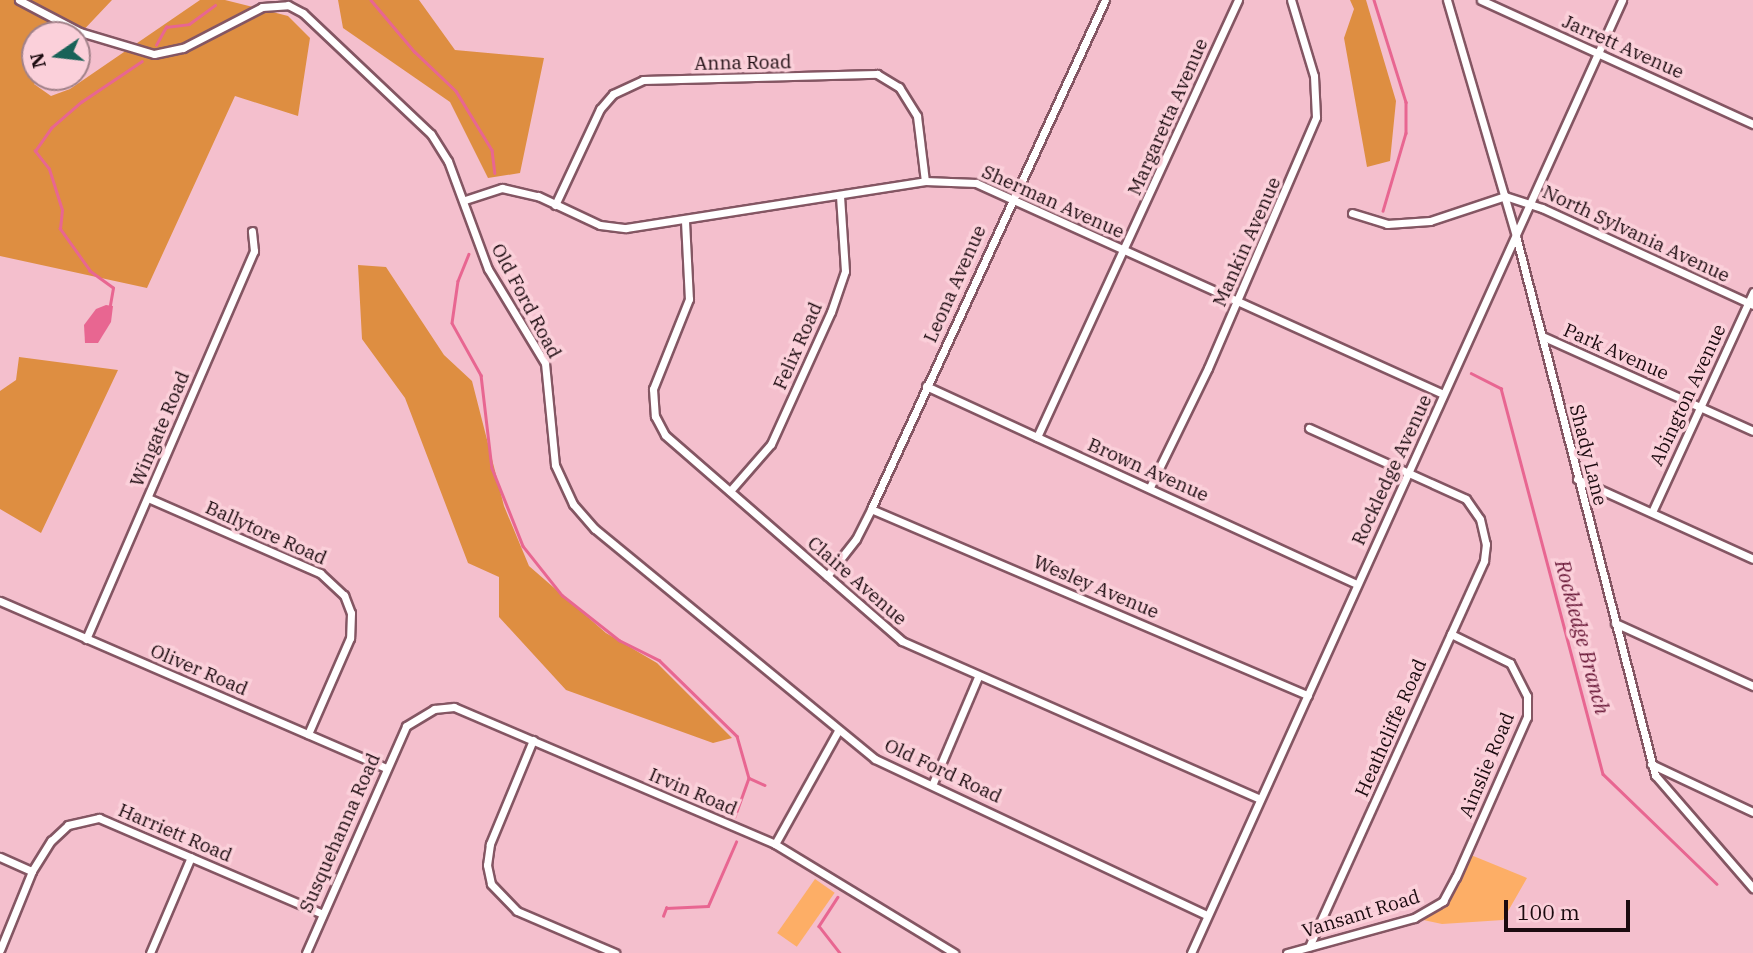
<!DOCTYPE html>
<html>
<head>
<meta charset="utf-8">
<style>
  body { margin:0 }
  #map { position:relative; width:1753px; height:953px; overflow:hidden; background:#f4bfcd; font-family:"IBM Plex Serif",serif }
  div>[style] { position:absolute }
  .green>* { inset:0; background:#fdae66; transform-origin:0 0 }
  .forest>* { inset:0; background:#de8e41 }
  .water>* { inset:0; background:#e86691 }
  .stream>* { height:2.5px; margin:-1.25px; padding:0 1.25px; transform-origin:1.25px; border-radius:1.25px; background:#e86691 }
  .roads { filter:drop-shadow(2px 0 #845663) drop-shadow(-2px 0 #845663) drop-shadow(0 2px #845663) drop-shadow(0 -2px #845663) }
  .street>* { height:7px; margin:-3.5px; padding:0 3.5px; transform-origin:3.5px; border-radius:3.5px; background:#fff }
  span { translate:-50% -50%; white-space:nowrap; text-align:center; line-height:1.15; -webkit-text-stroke:7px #fbd0da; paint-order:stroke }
  .street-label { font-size:19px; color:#1b0a0f }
  .water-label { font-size:21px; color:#681636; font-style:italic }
  .north { position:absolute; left:21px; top:21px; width:70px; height:70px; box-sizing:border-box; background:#fbd0da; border:2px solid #a18189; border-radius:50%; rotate:256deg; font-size:19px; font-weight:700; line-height:28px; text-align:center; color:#1b0a0f }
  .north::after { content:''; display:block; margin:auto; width:24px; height:32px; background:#196258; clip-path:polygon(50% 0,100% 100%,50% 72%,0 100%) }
  .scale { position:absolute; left:1504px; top:900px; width:126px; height:32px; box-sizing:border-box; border:4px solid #1b0a0f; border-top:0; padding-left:9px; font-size:21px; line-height:24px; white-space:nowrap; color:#1b0a0f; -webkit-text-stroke:5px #fbd0da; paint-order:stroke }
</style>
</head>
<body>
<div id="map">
  <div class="green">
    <div style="clip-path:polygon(1466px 853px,1527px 878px,1503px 920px,1442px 924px,1414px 918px,1443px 900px)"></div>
    <div style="left:815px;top:879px;width:24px;height:66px;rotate:35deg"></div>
  </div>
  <div class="forest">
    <div style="clip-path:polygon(0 0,112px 0,77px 37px,35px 35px,35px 77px,39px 77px,34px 84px,51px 96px,70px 89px,200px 0,225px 0,288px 16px,310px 38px,298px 116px,235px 96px,147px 288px,0 256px)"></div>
    <div style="clip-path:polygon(338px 0,419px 0,455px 50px,544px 58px,520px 173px,488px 178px,450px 102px,343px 28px)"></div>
    <div style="clip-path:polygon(1350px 0,1366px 0,1396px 101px,1390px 161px,1367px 167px,1344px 38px,1354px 9px)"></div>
    <div style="clip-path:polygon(358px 265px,386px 267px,444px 355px,472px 381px,504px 506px,529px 566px,606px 633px,657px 663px,732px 738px,713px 743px,566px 690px,499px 617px,499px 577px,468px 563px,405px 398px,362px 339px)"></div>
    <div style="clip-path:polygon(19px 357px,118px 370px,41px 533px,0 509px,0 391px,16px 380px)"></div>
  </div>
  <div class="water">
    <div style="clip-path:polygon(106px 305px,113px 306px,111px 322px,98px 343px,85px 343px,84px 325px,96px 309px)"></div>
  </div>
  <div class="stream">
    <div style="left:371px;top:0;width:67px;rotate:49.9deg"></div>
    <div style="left:414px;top:51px;width:58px;rotate:43.6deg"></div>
    <div style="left:456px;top:91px;width:69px;rotate:58.6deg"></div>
    <div style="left:492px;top:150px;width:23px;rotate:83deg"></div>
    <div style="left:1374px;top:0;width:107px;rotate:72.6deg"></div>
    <div style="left:1406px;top:102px;width:31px;rotate:90deg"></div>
    <div style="left:1406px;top:133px;width:81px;rotate:106.4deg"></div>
    <div style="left:156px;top:45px;width:21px;rotate:-61deg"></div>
    <div style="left:166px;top:27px;width:23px;rotate:-7deg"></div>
    <div style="left:189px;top:24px;width:32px;rotate:-36deg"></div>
    <div style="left:469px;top:254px;width:29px;rotate:112deg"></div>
    <div style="left:458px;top:281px;width:42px;rotate:98.1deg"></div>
    <div style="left:452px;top:323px;width:60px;rotate:60.9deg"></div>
    <div style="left:481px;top:375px;width:94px;rotate:83.3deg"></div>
    <div style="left:492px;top:468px;width:84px;rotate:68.3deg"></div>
    <div style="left:523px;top:546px;width:63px;rotate:51.5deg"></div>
    <div style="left:562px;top:595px;width:73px;rotate:38.3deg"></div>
    <div style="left:619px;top:640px;width:45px;rotate:26.6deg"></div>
    <div style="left:659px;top:660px;width:109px;rotate:44.3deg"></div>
    <div style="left:737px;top:736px;width:44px;rotate:74.1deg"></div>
    <div style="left:749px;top:778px;width:41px;rotate:109.7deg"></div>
    <div style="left:110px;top:305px;width:17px;rotate:-80deg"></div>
    <div style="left:113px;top:288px;width:29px;rotate:-144deg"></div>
    <div style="left:90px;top:271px;width:52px;rotate:-125.5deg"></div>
    <div style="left:60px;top:229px;width:19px;rotate:-84deg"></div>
    <div style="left:62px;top:210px;width:43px;rotate:-107.6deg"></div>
    <div style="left:49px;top:169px;width:23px;rotate:-128deg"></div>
    <div style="left:35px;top:151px;width:28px;rotate:-55deg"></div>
    <div style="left:51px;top:128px;width:40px;rotate:-41deg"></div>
    <div style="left:81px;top:102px;width:73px;rotate:-33.9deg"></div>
    <div style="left:1471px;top:373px;width:34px;rotate:27deg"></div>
    <div style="left:1501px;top:388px;width:399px;rotate:75.2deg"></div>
    <div style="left:1603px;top:774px;width:158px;rotate:44deg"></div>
    <div style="left:749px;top:778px;width:17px;rotate:24deg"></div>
    <div style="left:838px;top:897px;width:35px;rotate:123deg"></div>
    <div style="left:819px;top:926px;width:34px;rotate:52deg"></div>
    <div style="left:663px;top:916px;width:9px;rotate:-69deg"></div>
    <div style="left:666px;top:908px;width:42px;rotate:-2.7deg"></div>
    <div style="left:708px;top:906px;width:70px;rotate:-66.4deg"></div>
  </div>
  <div class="roads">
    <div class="street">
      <div style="left:19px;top:0;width:69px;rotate:27.7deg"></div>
      <div style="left:80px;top:32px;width:77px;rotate:16.6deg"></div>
      <div style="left:154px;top:54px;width:30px;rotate:-12deg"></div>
      <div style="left:183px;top:48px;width:89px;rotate:-27.4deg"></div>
      <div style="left:262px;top:7px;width:26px;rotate:-4deg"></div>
      <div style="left:288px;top:5px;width:17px;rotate:28deg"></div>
      <div style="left:303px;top:13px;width:176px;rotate:43.4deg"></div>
      <div style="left:431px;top:134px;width:32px;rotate:58deg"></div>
      <div style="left:448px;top:161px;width:115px;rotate:69.7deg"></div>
      <div style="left:488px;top:269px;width:110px;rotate:58.8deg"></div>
      <div style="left:545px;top:363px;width:102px;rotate:84.4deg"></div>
      <div style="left:555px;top:465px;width:43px;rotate:65.2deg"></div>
      <div style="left:573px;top:504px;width:33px;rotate:49deg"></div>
      <div style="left:595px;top:529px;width:362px;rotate:39.4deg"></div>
      <div style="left:875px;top:759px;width:367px;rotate:25.2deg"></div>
      <div style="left:1447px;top:0;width:246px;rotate:73.7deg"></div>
      <div style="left:1516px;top:236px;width:557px;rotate:75.54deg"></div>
      <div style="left:1655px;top:775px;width:150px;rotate:49.1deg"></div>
      <div style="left:1481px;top:0;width:299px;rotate:24.5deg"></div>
      <div style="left:465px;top:200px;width:39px;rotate:-18deg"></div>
      <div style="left:502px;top:188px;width:37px;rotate:13deg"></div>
      <div style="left:538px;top:196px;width:68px;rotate:25.1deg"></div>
      <div style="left:600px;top:225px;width:26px;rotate:7deg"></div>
      <div style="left:626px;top:228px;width:303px;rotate:-8.9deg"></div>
      <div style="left:925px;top:181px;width:51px;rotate:2.2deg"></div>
      <div style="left:976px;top:183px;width:512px;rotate:24.31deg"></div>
      <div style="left:555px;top:205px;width:106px;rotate:-64.9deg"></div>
      <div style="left:600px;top:109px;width:20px;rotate:-49deg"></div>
      <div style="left:613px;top:94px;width:33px;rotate:-25deg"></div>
      <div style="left:643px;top:80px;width:234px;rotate:-1.5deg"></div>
      <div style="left:877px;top:74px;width:26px;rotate:31deg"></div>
      <div style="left:899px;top:87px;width:34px;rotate:58deg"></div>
      <div style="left:917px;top:116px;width:65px;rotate:83deg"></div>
      <div style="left:1352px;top:213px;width:37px;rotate:17deg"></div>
      <div style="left:1387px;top:224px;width:43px;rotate:-4deg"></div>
      <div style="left:1430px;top:221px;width:79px;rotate:-18.4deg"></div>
      <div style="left:1505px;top:196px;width:39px;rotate:18deg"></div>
      <div style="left:1542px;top:208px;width:232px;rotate:24.7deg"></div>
      <div style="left:685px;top:221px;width:78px;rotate:87.1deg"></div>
      <div style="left:689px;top:299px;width:97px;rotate:111.8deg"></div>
      <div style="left:653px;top:389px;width:27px;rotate:86deg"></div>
      <div style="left:655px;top:416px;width:21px;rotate:62deg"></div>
      <div style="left:665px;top:435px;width:314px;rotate:41deg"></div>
      <div style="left:902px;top:641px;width:391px;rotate:23.8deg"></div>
      <div style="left:1542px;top:336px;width:231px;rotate:24.2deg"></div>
      <div style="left:926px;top:386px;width:473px;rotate:24.7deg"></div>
      <div style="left:1309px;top:428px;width:172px;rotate:24.3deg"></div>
      <div style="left:1466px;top:499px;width:24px;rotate:55deg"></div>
      <div style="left:1480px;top:519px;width:26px;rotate:77deg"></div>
      <div style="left:1486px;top:544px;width:17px;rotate:97deg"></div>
      <div style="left:1484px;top:561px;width:423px;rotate:114.4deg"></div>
      <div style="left:1037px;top:437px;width:481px;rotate:-65.3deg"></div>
      <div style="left:1577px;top:479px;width:193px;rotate:24.4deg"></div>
      <div style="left:1150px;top:487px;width:132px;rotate:-64deg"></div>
      <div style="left:1208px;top:368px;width:273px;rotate:-66.7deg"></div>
      <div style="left:1316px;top:117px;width:41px;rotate:-92.8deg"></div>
      <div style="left:1314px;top:76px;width:79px;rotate:-106.8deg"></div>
      <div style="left:730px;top:491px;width:62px;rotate:-48.9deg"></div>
      <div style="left:771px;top:444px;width:145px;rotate:-65.6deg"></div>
      <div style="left:831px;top:312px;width:43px;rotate:-71.1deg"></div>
      <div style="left:845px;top:271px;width:75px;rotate:-93.8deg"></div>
      <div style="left:148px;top:498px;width:188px;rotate:23.6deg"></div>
      <div style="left:320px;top:573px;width:33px;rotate:43deg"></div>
      <div style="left:344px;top:595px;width:19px;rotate:69deg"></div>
      <div style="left:351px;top:613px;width:25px;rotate:92deg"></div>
      <div style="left:350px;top:638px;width:105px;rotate:113.6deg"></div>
      <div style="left:871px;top:509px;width:475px;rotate:23.1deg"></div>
      <div style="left:1652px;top:512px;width:242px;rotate:-65.3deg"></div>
      <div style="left:827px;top:576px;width:47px;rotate:-51.9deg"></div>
      <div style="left:856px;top:539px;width:34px;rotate:-63deg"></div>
      <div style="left:871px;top:509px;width:560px;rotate:-65.31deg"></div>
      <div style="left:0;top:601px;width:420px;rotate:23.4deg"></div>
      <div style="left:1615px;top:623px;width:152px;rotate:24.5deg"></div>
      <div style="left:86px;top:639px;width:423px;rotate:-66.6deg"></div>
      <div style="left:254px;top:251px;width:20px;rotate:-96deg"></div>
      <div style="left:533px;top:740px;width:113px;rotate:112.5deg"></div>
      <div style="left:490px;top:844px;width:21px;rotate:98deg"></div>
      <div style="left:487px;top:865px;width:19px;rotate:78deg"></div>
      <div style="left:491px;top:884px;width:37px;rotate:46deg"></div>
      <div style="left:517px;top:911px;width:107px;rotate:23.2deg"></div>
      <div style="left:1651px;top:764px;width:113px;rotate:25.2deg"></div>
      <div style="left:933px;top:783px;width:115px;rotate:-67deg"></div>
      <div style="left:775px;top:844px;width:129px;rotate:-60.9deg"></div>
      <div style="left:0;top:857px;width:35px;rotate:24deg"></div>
      <div style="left:0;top:950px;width:85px;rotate:-67.9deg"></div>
      <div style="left:32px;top:871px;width:36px;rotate:-58deg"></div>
      <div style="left:51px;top:841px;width:23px;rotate:-43deg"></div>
      <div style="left:68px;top:825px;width:32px;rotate:-13deg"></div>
      <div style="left:99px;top:818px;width:241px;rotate:23.2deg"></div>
      <div style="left:150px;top:953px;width:104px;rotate:-66.9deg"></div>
      <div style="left:306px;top:953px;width:248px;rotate:-66.2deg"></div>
      <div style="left:406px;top:726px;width:33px;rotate:-31deg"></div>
      <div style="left:434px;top:709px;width:20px;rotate:-6deg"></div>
      <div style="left:454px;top:707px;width:349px;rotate:23.1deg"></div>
      <div style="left:775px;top:844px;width:210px;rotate:31.3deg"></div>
      <div style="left:1191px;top:953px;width:1046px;rotate:-65.66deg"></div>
      <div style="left:1287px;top:953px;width:132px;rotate:-15.4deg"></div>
      <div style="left:1414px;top:918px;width:34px;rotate:-30deg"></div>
      <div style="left:1443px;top:901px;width:27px;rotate:-62deg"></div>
      <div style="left:1456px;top:877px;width:175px;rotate:-66.1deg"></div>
      <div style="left:1527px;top:717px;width:21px;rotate:-90deg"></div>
      <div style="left:1527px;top:696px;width:37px;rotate:-117deg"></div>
      <div style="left:1510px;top:663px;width:66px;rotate:-153.8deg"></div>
    </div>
  </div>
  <div class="street-label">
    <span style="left:1623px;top:47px;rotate:24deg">Jarrett Avenue</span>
    <span style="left:743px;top:63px;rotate:-1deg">Anna Road</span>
    <span style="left:1168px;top:117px;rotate:-66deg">Margaretta Avenue</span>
    <span style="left:1053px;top:202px;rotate:24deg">Sherman Avenue</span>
    <span style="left:1636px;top:234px;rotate:25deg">North Sylvania Avenue</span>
    <span style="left:1247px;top:242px;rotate:-66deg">Mankin Avenue</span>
    <span style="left:955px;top:284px;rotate:-66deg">Leona Avenue</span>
    <span style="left:526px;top:301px;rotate:62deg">Old Ford Road</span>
    <span style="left:798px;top:346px;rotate:-66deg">Felix Road</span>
    <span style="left:1616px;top:352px;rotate:24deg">Park Avenue</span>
    <span style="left:1688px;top:395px;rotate:-65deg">Abington Avenue</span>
    <span style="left:160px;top:429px;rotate:-67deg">Wingate Road</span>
    <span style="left:1588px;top:455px;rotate:76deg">Shady Lane</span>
    <span style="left:1148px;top:470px;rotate:24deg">Brown Avenue</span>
    <span style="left:1392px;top:470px;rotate:-65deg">Rockledge Avenue</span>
    <span style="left:266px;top:533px;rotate:24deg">Ballytore Road</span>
    <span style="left:857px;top:581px;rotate:41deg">Claire Avenue</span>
    <span style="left:1096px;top:587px;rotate:23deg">Wesley Avenue</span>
    <span style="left:199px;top:670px;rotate:23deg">Oliver Road</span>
    <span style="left:1391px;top:728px;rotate:-66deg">Heathcliffe Road</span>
    <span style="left:1487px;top:765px;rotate:-67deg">Ainslie Road</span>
    <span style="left:943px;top:771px;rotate:25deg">Old Ford Road</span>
    <span style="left:693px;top:792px;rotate:23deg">Irvin Road</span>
    <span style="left:175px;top:833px;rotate:23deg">Harriett Road</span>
    <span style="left:340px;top:833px;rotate:-66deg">Susquehanna Road</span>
    <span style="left:1361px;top:914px;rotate:-17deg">Vansant Road</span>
  </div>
  <div class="water-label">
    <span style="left:1583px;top:637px;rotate:75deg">Rockledge Branch</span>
  </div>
  <div class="north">N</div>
  <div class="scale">100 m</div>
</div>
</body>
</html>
